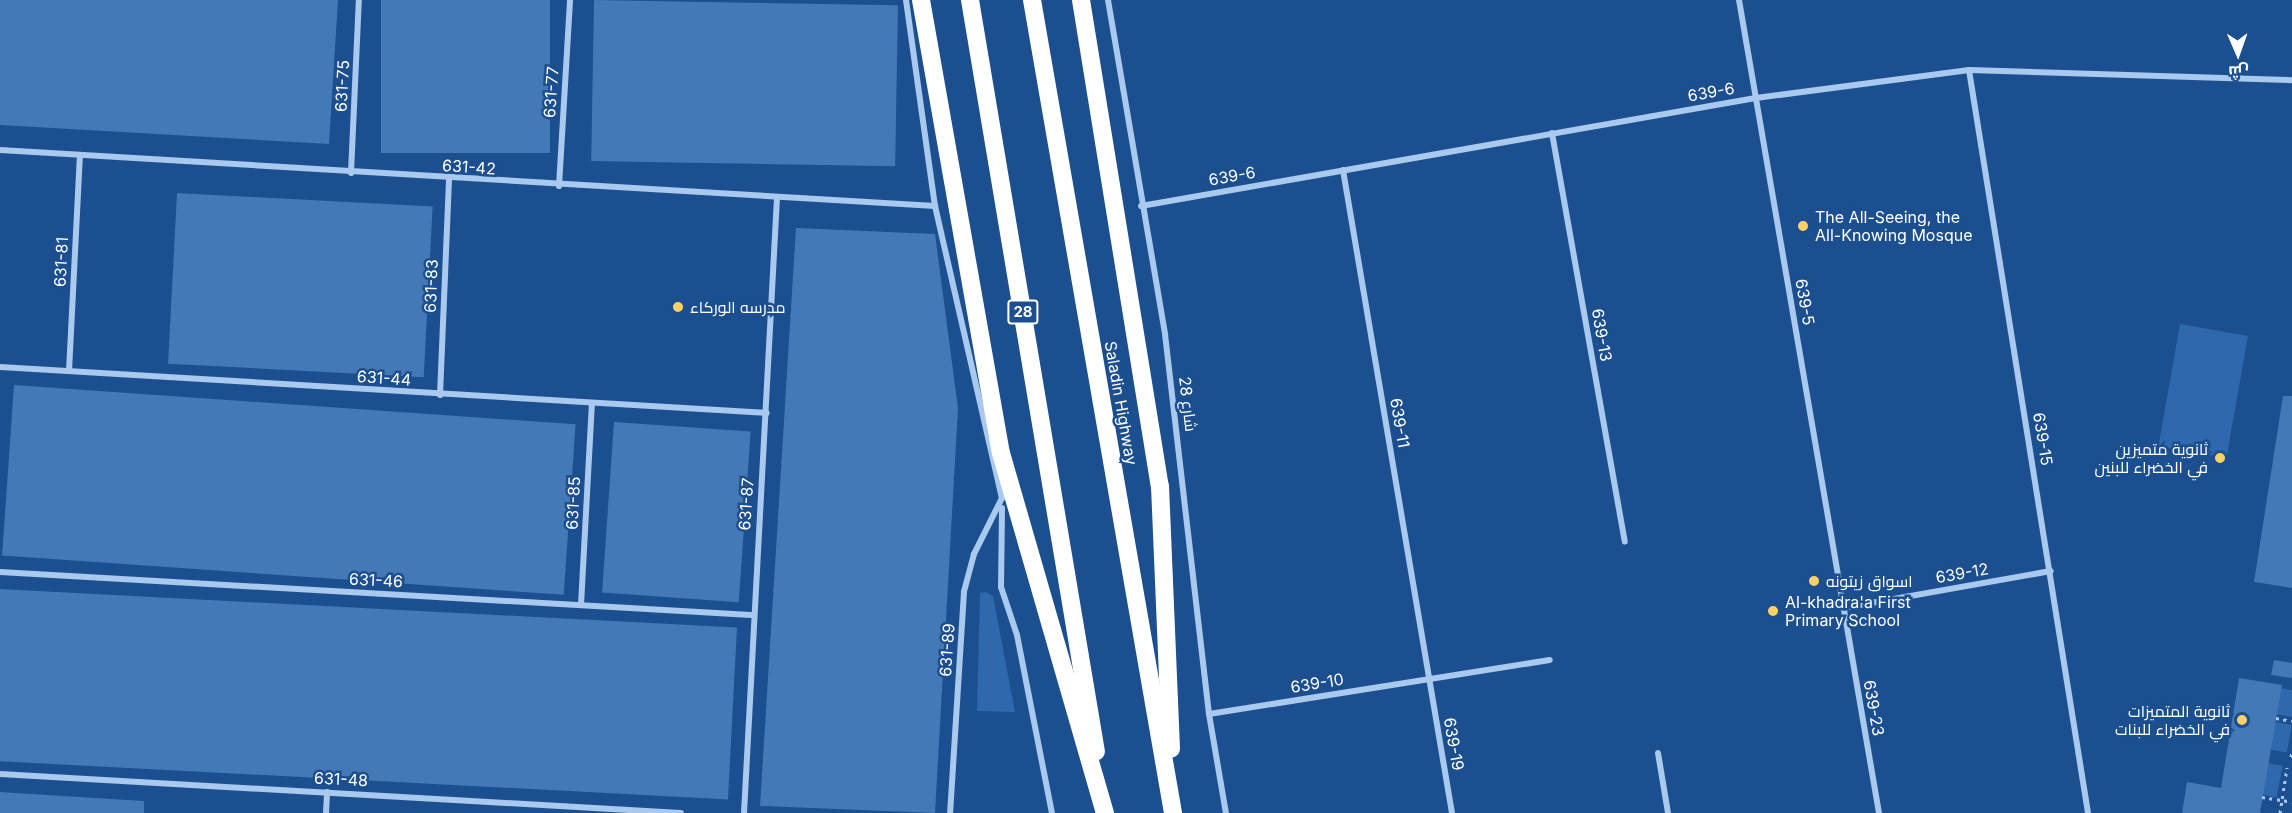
<!DOCTYPE html>
<html>
<head>
<meta charset="utf-8">
<style>
  body { margin:0 }
  #map { position:relative; width:2292px; height:813px; overflow:hidden; background:#1b4f8f; font-family:Inter,Cairo,sans-serif }
  div>[style] { position:absolute }
  .green>* { inset:0; background:#2e69ad; transform-origin:0 0 }
  .building>* { inset:0; background:#4478b7; transform-origin:0 0 }
  .path>* { height:3px; margin-top:-1.5px; transform-origin:0; background:repeating-linear-gradient(90deg,#a9c9ee 0 3px,transparent 0 7.5px) }
  .street>* { height:6px; margin:-3px; padding:0 3px; transform-origin:3px; border-radius:3px; background:#a9c9ee }
  .highway>* { height:18px; margin:-9px; padding:0 9px; transform-origin:9px; border-radius:9px; background:#fff }
  .dots>* { width:16px; height:16px; translate:-50% -50%; box-sizing:border-box; border:3px solid #1b4f8f; border-radius:50% }
  span { translate:-50% -50%; white-space:nowrap; text-align:center; line-height:1.15; -webkit-text-stroke:5px #1b4f8f; paint-order:stroke }
  .shield-label span { padding:2px 4px; background:#1b4f8f; border:2px solid; border-radius:4px; -webkit-text-stroke-width:0 }
  .shield-label { font-size:15px; color:#fff; font-weight:700 }
  .street-label { font-size:16px; color:#fff }
  .poi-label { font-size:16px; color:#fff }
  .left { translate:0 -50%; text-align:left }
  .right { translate:-100% -50%; text-align:right }
  .north { position:absolute; left:2208px; top:24px; width:60px; height:60px; -webkit-text-stroke:4px #1b4f8f; paint-order:stroke; rotate:178deg; font-size:16px; font-weight:700; line-height:24px; text-align:center; color:#fff }
  .north::after { content:''; display:block; margin:auto; width:21px; height:27px; background:#fff; clip-path:polygon(50% 0,100% 100%,50% 72%,0 100%) }
</style>
</head>
<body>
<div id="map">
  <div class="green">
    <div style="left:2180px;top:324px;width:69px;height:124px;rotate:10deg"></div>
    <div style="clip-path:polygon(986px 592px,993px 596px,1015px 712px,977px 711px,980px 593px)"></div>
    <div style="clip-path:polygon(2281px 688px,2292px 690px,2292px 717px,2276px 714px)"></div>
    <div style="left:2275px;top:722px;width:17px;height:28px;rotate:10deg"></div>
    <div style="left:2268px;top:763px;width:15px;height:32px;rotate:11deg"></div>
  </div>
  <div class="building">
    <div style="clip-path:polygon(0 0,338px 0,329px 144px,0 125px)"></div>
    <div style="left:381px;top:0;width:169px;height:153px"></div>
    <div style="left:594px;top:0;width:304px;height:161px;rotate:1deg"></div>
    <div style="left:177px;top:193px;width:256px;height:171px;rotate:3deg"></div>
    <div style="clip-path:polygon(796px 228px,935px 234px,958px 408px,935px 813px,760px 806px)"></div>
    <div style="left:14px;top:385px;width:563px;height:171px;rotate:4deg"></div>
    <div style="clip-path:polygon(2283px 396px,2292px 396px,2292px 588px,2254px 582px)"></div>
    <div style="left:614px;top:422px;width:137px;height:171px;rotate:4deg"></div>
    <div style="left:0;top:589px;width:738px;height:172px;rotate:3deg"></div>
    <div style="clip-path:polygon(2274px 660px,2292px 663px,2292px 678px,2271px 675px)"></div>
    <div style="clip-path:polygon(2239px 678px,2282px 685px,2260px 813px,2182px 813px,2187px 782px,2221px 788px)"></div>
    <div style="clip-path:polygon(0 792px,144px 801px,144px 813px,0 813px)"></div>
  </div>
  <div class="path">
    <div style="left:2276px;top:718px;width:16px;rotate:11deg"></div>
    <div style="left:2291px;top:757px;width:6px;rotate:-81deg"></div>
    <div style="left:2262px;top:797px;width:30px;rotate:9deg"></div>
    <div style="left:2280px;top:813px;width:46px;rotate:-81.2deg"></div>
  </div>
  <div class="street">
    <div style="left:906px;top:0;width:208px;rotate:82deg"></div>
    <div style="left:935px;top:206px;width:300px;rotate:77.1deg"></div>
    <div style="left:1002px;top:498px;width:63px;rotate:116.6deg"></div>
    <div style="left:974px;top:554px;width:39px;rotate:105deg"></div>
    <div style="left:964px;top:592px;width:221px;rotate:93.6deg"></div>
    <div style="left:1108px;top:0;width:339px;rotate:80.3deg"></div>
    <div style="left:1165px;top:334px;width:383px;rotate:83.4deg"></div>
    <div style="left:1209px;top:714px;width:100px;rotate:80.3deg"></div>
    <div style="left:1739px;top:0;width:825px;rotate:80.23deg"></div>
    <div style="left:1969px;top:70px;width:752px;rotate:80.9deg"></div>
    <div style="left:1552px;top:133px;width:415px;rotate:79.9deg"></div>
    <div style="left:0;top:150px;width:937px;rotate:3.43deg"></div>
    <div style="left:1343px;top:170px;width:652px;rotate:80.38deg"></div>
    <div style="left:351px;top:173px;width:173px;rotate:-87.4deg"></div>
    <div style="left:559px;top:186px;width:186px;rotate:-86.6deg"></div>
    <div style="left:1141px;top:206px;width:624px;rotate:-9.96deg"></div>
    <div style="left:1756px;top:98px;width:215px;rotate:-7.5deg"></div>
    <div style="left:1969px;top:70px;width:323px;rotate:1.8deg"></div>
    <div style="left:0;top:367px;width:768px;rotate:3.43deg"></div>
    <div style="left:69px;top:371px;width:216px;rotate:-87.1deg"></div>
    <div style="left:440px;top:395px;width:216px;rotate:-87.6deg"></div>
    <div style="left:1002px;top:508px;width:79px;rotate:90.7deg"></div>
    <div style="left:1001px;top:587px;width:51px;rotate:71.6deg"></div>
    <div style="left:1017px;top:635px;width:181px;rotate:78.9deg"></div>
    <div style="left:0;top:572px;width:752px;rotate:3.28deg"></div>
    <div style="left:581px;top:605px;width:202px;rotate:-86.9deg"></div>
    <div style="left:1843px;top:608px;width:211px;rotate:-10.1deg"></div>
    <div style="left:1209px;top:714px;width:345px;rotate:-9deg"></div>
    <div style="left:1658px;top:753px;width:61px;rotate:80.5deg"></div>
    <div style="left:0;top:774px;width:682px;rotate:3.28deg"></div>
    <div style="left:326px;top:813px;width:21px;rotate:-87deg"></div>
    <div style="left:744px;top:813px;width:617px;rotate:-86.93deg"></div>
  </div>
  <div class="highway">
    <div style="left:921px;top:0;width:460px;rotate:80deg"></div>
    <div style="left:1001px;top:453px;width:375px;rotate:73.9deg"></div>
    <div style="left:970px;top:0;width:762px;rotate:80.49deg"></div>
    <div style="left:1032px;top:0;width:825px;rotate:80.16deg"></div>
    <div style="left:1081px;top:0;width:492px;rotate:80.8deg"></div>
    <div style="left:1160px;top:486px;width:263px;rotate:87.6deg"></div>
  </div>
  <div class="dots">
    <div style="left:1803px;top:226px;background:#ffd166"></div>
    <div style="left:678px;top:307px;background:#ffd166"></div>
    <div style="left:2220px;top:458px;background:#ffd166"></div>
    <div style="left:1814px;top:581px;background:#ffd166"></div>
    <div style="left:1773px;top:611px;background:#ffd166"></div>
    <div style="left:2242px;top:720px;background:#ffd166"></div>
  </div>
  <div class="shield-label">
    <span style="left:1023px;top:312px">28</span>
  </div>
  <div class="street-label">
    <span style="left:342px;top:86px;rotate:-87deg">631-75</span>
    <span style="left:551px;top:92px;rotate:-86deg">631-77</span>
    <span style="left:1711px;top:92px;rotate:-10deg">639-6</span>
    <span style="left:469px;top:167px;rotate:4deg">631-42</span>
    <span style="left:1232px;top:176px;rotate:-10deg">639-6</span>
    <span style="left:61px;top:262px;rotate:-87deg">631-81</span>
    <span style="left:431px;top:286px;rotate:-88deg">631-83</span>
    <span style="left:1805px;top:302px;rotate:80deg">639-5</span>
    <span style="left:1602px;top:335px;rotate:80deg">639-13</span>
    <span style="left:384px;top:378px;rotate:4deg">631-44</span>
    <span style="left:1121px;top:403px;rotate:80deg">Saladin Highway</span>
    <span style="left:1188px;top:404px;rotate:83deg">شارع 28</span>
    <span style="left:1400px;top:423px;rotate:80deg">639-11</span>
    <span style="left:2043px;top:439px;rotate:81deg">639-15</span>
    <span style="left:573px;top:503px;rotate:-87deg">631-85</span>
    <span style="left:746px;top:504px;rotate:-86deg">631-87</span>
    <span style="left:1962px;top:573px;rotate:-10deg">639-12</span>
    <span style="left:376px;top:580px;rotate:3deg">631-46</span>
    <span style="left:947px;top:650px;rotate:-86deg">631-89</span>
    <span style="left:1317px;top:683px;rotate:-9deg">639-10</span>
    <span style="left:1874px;top:708px;rotate:80deg">639-23</span>
    <span style="left:1454px;top:744px;rotate:80deg">639-19</span>
    <span style="left:341px;top:779px;rotate:3deg">631-48</span>
  </div>
  <div class="poi-label">
    <span class="left" style="left:1815px;top:226px">The All-Seeing, the<br>All-Knowing Mosque</span>
    <span class="left" style="left:690px;top:307px">مدرسه الوركاء</span>
    <span class="right" style="left:2208px;top:458px">ثانوية متميزين<br>في الخضراء للبنين</span>
    <span class="left" style="left:1826px;top:581px">اسواق زيتونه</span>
    <span class="left" style="left:1785px;top:611px">Al-khadra'a First<br>Primary School</span>
    <span class="right" style="left:2230px;top:720px">ثانوية المتميزات<br>في الخضراء للبنات</span>
  </div>
  <div class="north">ش</div>
</div>
</body>
</html>
